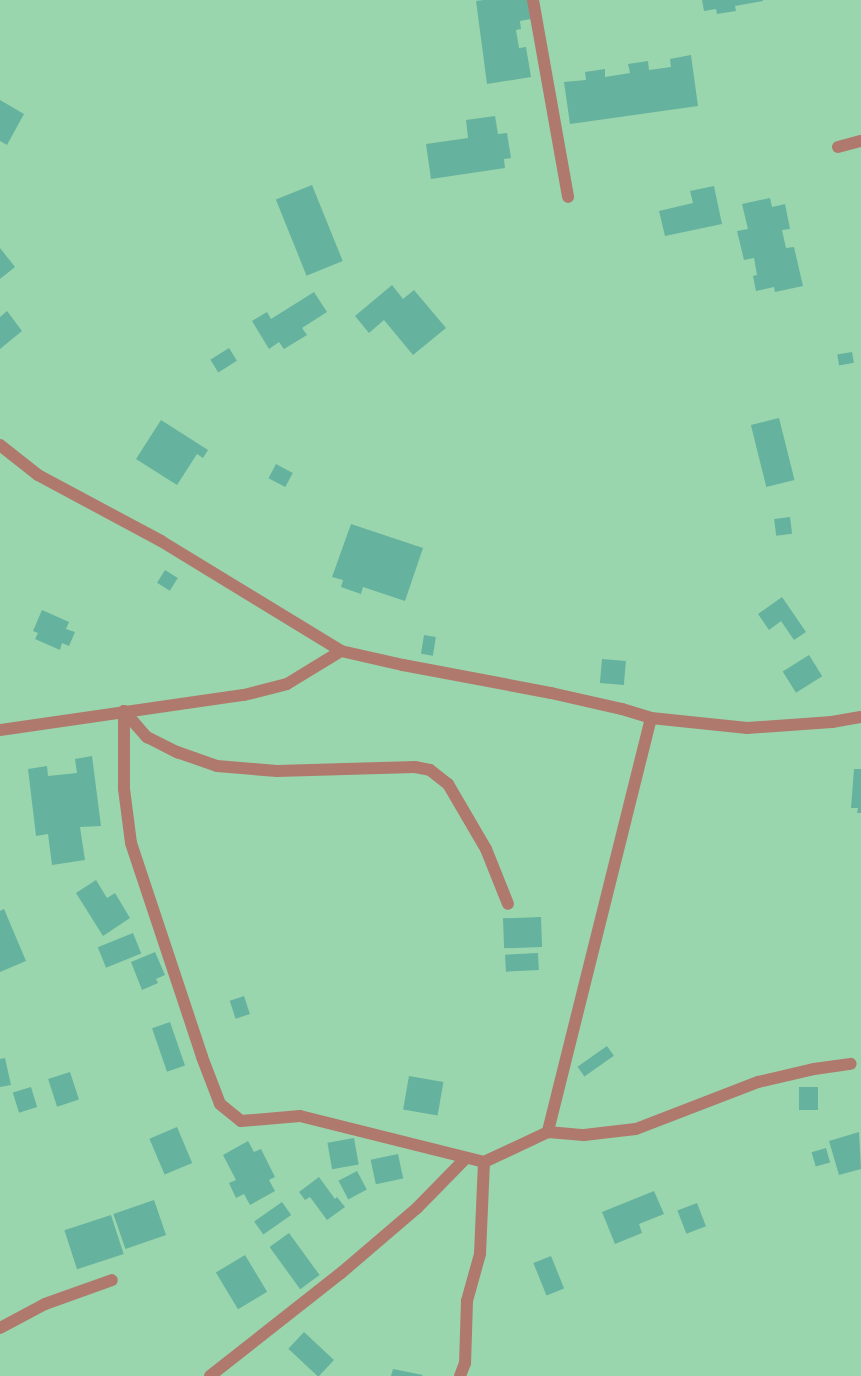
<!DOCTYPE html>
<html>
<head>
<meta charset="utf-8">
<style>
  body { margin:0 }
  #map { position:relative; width:861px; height:1376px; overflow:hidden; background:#9ad6ad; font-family:"Public Sans",sans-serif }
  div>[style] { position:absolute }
  .building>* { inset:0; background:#65b29e; transform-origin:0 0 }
  .minor>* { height:12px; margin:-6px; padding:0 6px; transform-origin:6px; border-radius:6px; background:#af7a6d }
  span { translate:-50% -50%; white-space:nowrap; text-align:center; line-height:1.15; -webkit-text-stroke:4px #9ad6ad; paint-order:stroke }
</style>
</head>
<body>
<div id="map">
  <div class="building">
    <div style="clip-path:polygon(484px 0,528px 0,531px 19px,520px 21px,521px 29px,516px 30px,519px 48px,526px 47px,531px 77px,487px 84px,476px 1px)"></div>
    <div style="clip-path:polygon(702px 0,763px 0,763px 1px,735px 6px,736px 11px,717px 14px,716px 9px,704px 11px)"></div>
    <div style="clip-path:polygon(691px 55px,698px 106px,570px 124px,564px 82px,586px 80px,585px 72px,605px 69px,605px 77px,630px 73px,628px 64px,648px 61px,649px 70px,671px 67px,670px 59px)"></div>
    <div style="clip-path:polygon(0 100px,24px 114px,7px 145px,0 141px)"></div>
    <div style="clip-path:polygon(495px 116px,498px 134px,507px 133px,511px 158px,504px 159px,505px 168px,431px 179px,426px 144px,468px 138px,466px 120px)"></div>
    <div style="left:312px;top:185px;width:82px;height:39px;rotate:68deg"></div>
    <div style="clip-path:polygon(714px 186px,722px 224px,665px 236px,659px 211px,693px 203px,690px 191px)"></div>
    <div style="clip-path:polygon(770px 198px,772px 207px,785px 204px,790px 229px,782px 230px,786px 248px,794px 247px,803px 286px,775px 292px,774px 287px,756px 291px,753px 276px,757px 275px,754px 258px,744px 260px,737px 231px,748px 229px,742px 204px)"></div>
    <div style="clip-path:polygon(0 248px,15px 267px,0 279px)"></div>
    <div style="clip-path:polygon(392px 285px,403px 299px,414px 290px,446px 328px,413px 355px,384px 320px,369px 333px,355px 316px)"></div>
    <div style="clip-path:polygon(314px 292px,327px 312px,302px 328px,307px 335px,284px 349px,279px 342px,269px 349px,252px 321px,267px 312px,271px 319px)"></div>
    <div style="clip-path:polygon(7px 311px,22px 331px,0 349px,0 317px)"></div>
    <div style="left:229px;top:348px;width:15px;height:22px;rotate:58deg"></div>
    <div style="left:852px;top:352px;width:11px;height:15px;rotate:80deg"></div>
    <div style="left:779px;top:418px;width:64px;height:29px;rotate:76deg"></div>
    <div style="clip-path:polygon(161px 420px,208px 450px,203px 458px,197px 454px,177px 485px,136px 459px)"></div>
    <div style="left:276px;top:464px;width:19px;height:16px;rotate:28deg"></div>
    <div style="left:790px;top:517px;width:17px;height:16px;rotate:83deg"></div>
    <div style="clip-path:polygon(351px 524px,423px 548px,405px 601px,363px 587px,361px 594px,341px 587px,343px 580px,332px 577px)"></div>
    <div style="left:165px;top:570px;width:15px;height:15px;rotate:32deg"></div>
    <div style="clip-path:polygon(782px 597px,806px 632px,794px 640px,781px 621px,769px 630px,758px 614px)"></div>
    <div style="clip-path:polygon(42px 610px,69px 622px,66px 629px,75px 632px,69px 646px,62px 643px,60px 650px,35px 639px,38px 633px,33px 631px)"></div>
    <div style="left:424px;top:635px;width:12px;height:19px;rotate:9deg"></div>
    <div style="left:809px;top:655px;width:25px;height:31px;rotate:58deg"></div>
    <div style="left:602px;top:659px;width:24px;height:24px;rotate:5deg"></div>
    <div style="clip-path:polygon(92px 756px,101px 826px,80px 827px,85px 860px,52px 865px,48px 834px,36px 836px,28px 769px,47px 766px,48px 776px,77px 773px,75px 759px)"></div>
    <div style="clip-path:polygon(854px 769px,861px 769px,861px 813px,857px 813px,858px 808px,851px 808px)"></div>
    <div style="clip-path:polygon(96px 880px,107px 898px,115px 893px,130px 918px,103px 936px,76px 893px)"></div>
    <div style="clip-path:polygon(4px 909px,26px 961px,0 972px,0 911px)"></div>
    <div style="left:541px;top:917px;width:30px;height:38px;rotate:88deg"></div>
    <div style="left:133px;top:933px;width:22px;height:38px;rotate:68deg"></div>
    <div style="clip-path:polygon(155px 952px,165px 975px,156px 979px,158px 983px,142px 990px,131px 962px)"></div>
    <div style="left:538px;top:953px;width:17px;height:33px;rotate:87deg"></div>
    <div style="left:244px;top:996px;width:19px;height:15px;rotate:72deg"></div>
    <div style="left:170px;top:1022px;width:46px;height:19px;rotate:71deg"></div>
    <div style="left:607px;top:1046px;width:12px;height:36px;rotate:55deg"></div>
    <div style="clip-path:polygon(5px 1058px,11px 1085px,0 1087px,0 1059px)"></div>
    <div style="left:70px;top:1072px;width:29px;height:23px;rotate:72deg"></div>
    <div style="left:409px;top:1076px;width:35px;height:34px;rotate:10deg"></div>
    <div style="left:31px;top:1087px;width:21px;height:19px;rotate:73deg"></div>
    <div style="left:799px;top:1087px;width:19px;height:23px"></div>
    <div style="left:177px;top:1127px;width:39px;height:30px;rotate:67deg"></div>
    <div style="clip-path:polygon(859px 1132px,861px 1169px,839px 1175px,829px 1141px)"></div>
    <div style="left:354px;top:1138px;width:27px;height:27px;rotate:80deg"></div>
    <div style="clip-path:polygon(248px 1141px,254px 1152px,261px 1149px,275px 1177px,269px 1180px,275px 1191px,250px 1205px,244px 1194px,236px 1198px,229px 1183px,236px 1180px,223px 1155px)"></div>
    <div style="left:826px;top:1148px;width:15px;height:15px;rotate:74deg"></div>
    <div style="left:398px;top:1154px;width:25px;height:28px;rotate:78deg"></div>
    <div style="left:357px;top:1171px;width:21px;height:21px;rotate:62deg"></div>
    <div style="clip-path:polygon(319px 1177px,335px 1199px,337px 1197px,345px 1207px,327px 1220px,310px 1197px,305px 1200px,299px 1192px)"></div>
    <div style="clip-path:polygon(654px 1191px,664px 1214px,639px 1224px,642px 1233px,615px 1244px,602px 1212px)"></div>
    <div style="left:154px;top:1200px;width:37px;height:43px;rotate:71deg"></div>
    <div style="left:282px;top:1202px;width:16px;height:34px;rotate:55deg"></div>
    <div style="left:697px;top:1203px;width:25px;height:21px;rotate:69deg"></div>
    <div style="left:111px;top:1215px;width:41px;height:49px;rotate:72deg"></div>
    <div style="left:289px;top:1233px;width:52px;height:24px;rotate:54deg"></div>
    <div style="left:245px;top:1255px;width:43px;height:34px;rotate:59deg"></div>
    <div style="left:551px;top:1256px;width:35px;height:19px;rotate:68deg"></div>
    <div style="left:304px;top:1332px;width:41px;height:23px;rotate:43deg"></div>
    <div style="clip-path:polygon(393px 1369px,423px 1375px,422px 1376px,391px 1376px)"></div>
  </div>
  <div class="minor">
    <div style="left:533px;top:0;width:200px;rotate:79.9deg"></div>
    <div style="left:838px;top:147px;width:24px;rotate:-15deg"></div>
    <div style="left:0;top:445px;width:48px;rotate:38.3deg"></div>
    <div style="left:38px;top:475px;width:140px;rotate:28.2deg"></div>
    <div style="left:161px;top:541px;width:211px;rotate:31.4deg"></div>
    <div style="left:341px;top:651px;width:64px;rotate:12.7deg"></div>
    <div style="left:403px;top:665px;width:151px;rotate:10.7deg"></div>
    <div style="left:551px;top:693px;width:73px;rotate:12.7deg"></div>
    <div style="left:622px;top:709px;width:30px;rotate:17deg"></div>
    <div style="left:651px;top:718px;width:97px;rotate:5.9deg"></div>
    <div style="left:747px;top:728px;width:85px;rotate:-4deg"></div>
    <div style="left:832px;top:722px;width:29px;rotate:-10deg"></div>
    <div style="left:124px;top:711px;width:78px;rotate:90deg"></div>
    <div style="left:124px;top:789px;width:54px;rotate:82.6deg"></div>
    <div style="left:131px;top:843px;width:225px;rotate:71.6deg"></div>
    <div style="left:202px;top:1057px;width:50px;rotate:69deg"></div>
    <div style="left:220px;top:1104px;width:27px;rotate:39deg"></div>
    <div style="left:241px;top:1121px;width:59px;rotate:-4.8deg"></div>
    <div style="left:300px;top:1116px;width:190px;rotate:14deg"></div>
    <div style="left:484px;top:1162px;width:92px;rotate:92.5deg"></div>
    <div style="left:480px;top:1254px;width:49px;rotate:105.5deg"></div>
    <div style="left:467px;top:1301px;width:62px;rotate:91.8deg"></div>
    <div style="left:465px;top:1363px;width:14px;rotate:111deg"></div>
    <div style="left:124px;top:711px;width:35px;rotate:49deg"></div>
    <div style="left:147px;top:737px;width:34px;rotate:27deg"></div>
    <div style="left:177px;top:752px;width:42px;rotate:19.3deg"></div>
    <div style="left:217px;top:766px;width:60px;rotate:4.8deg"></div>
    <div style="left:277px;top:771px;width:138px;rotate:-1.7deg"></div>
    <div style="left:415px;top:767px;width:15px;rotate:11deg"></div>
    <div style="left:430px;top:770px;width:23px;rotate:38deg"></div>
    <div style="left:448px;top:784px;width:75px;rotate:59.7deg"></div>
    <div style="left:486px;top:849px;width:59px;rotate:68.2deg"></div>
    <div style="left:651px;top:718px;width:427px;rotate:104deg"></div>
    <div style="left:548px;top:1132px;width:36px;rotate:5deg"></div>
    <div style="left:584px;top:1135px;width:52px;rotate:-6.6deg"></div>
    <div style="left:636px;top:1129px;width:131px;rotate:-21.1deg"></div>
    <div style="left:758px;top:1082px;width:57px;rotate:-13.1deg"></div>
    <div style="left:814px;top:1069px;width:37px;rotate:-8deg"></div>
    <div style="left:0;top:730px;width:246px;rotate:-8.2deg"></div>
    <div style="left:244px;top:695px;width:44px;rotate:-14.3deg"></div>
    <div style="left:287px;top:684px;width:63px;rotate:-31.4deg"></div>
    <div style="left:484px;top:1162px;width:71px;rotate:-25.1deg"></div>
    <div style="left:0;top:1328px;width:51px;rotate:-28.1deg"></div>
    <div style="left:45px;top:1304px;width:71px;rotate:-19.7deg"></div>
    <div style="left:210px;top:1376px;width:167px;rotate:-38.2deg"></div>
    <div style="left:341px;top:1273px;width:100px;rotate:-40.5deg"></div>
    <div style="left:417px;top:1208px;width:70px;rotate:-45.6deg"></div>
  </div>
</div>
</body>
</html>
